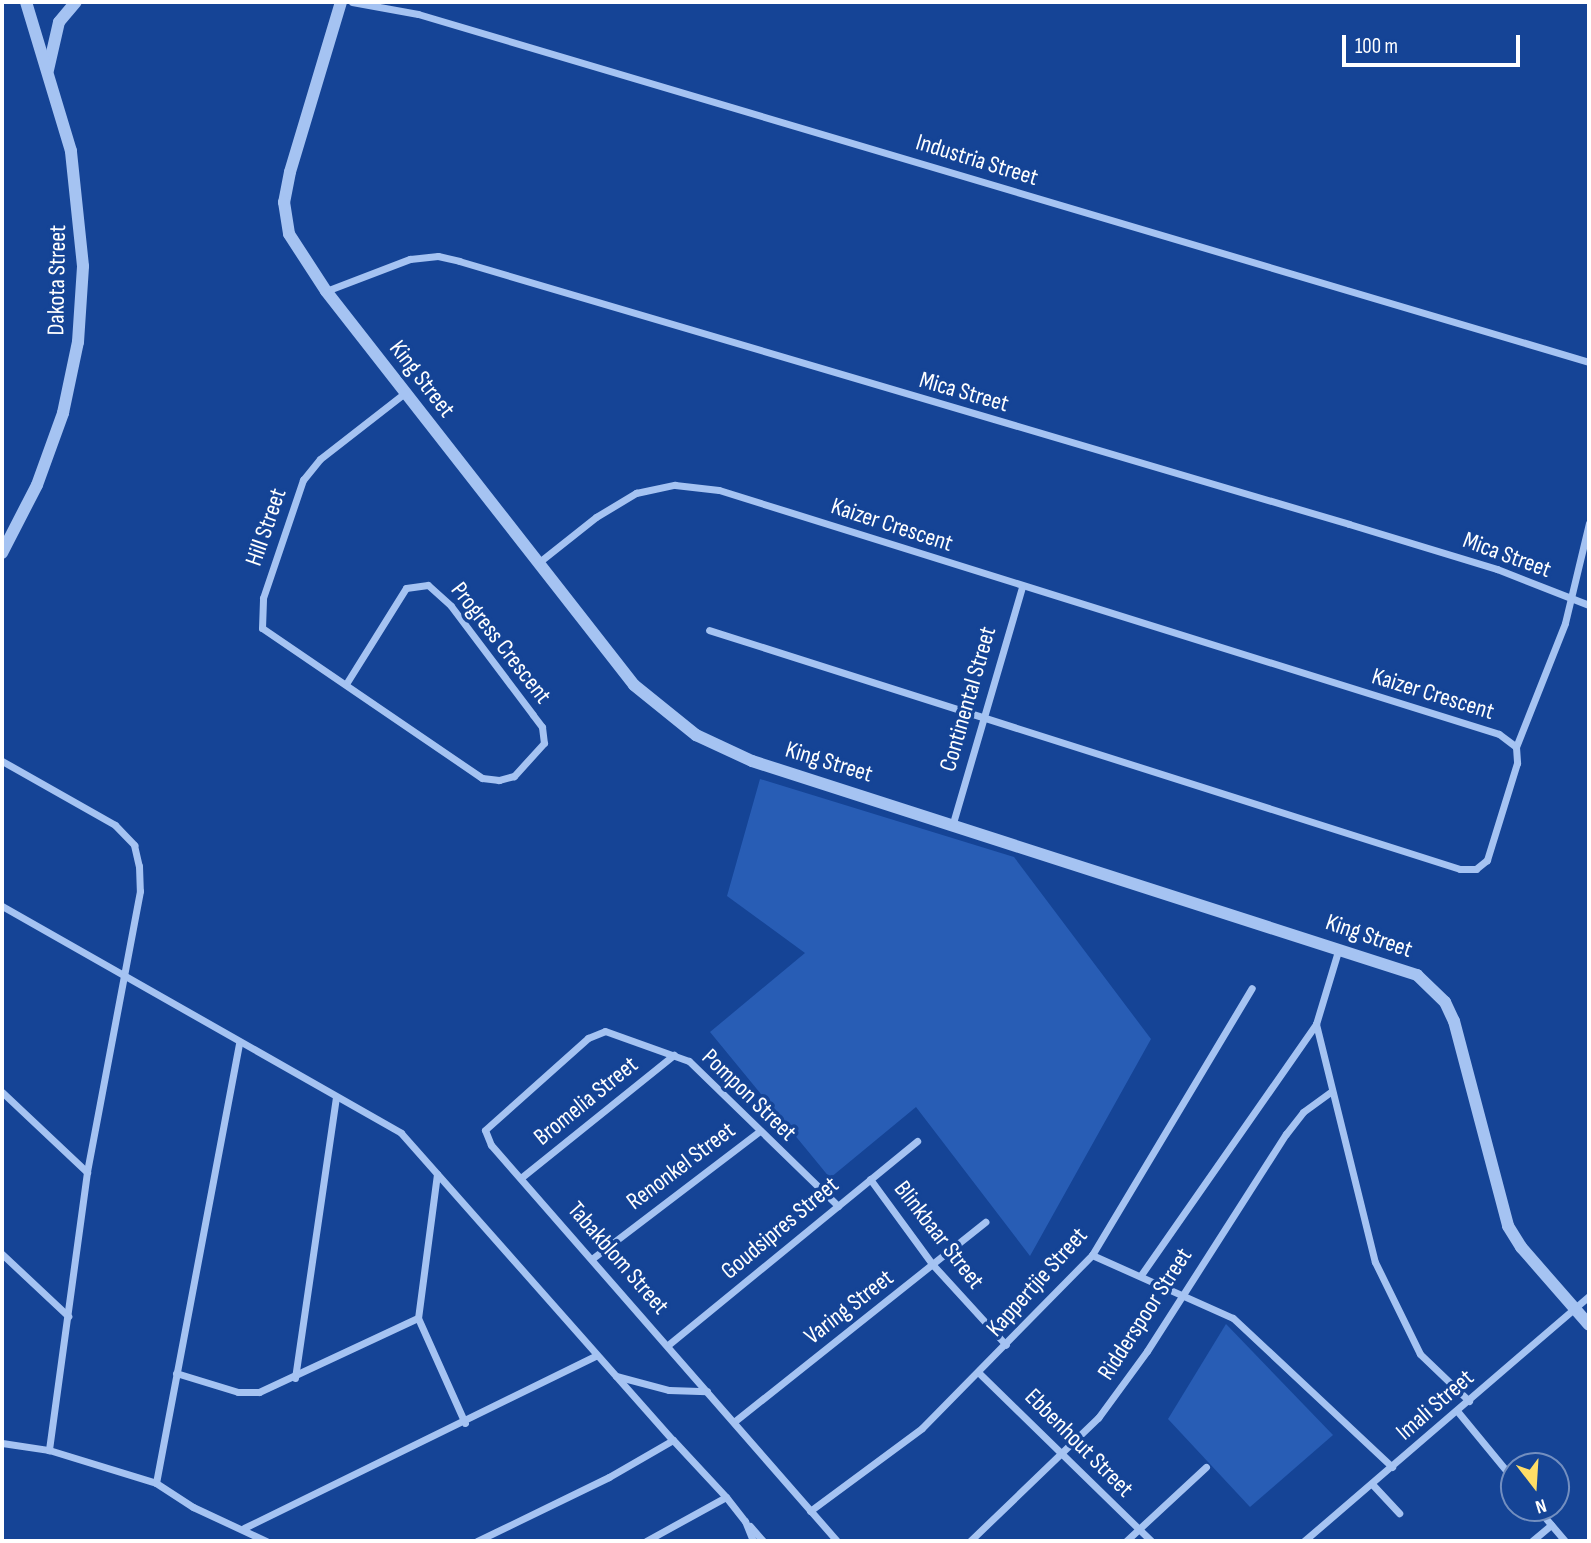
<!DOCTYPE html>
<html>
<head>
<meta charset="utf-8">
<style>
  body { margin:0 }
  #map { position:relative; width:1591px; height:1543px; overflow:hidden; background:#154496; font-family:"Sofia Sans Condensed",sans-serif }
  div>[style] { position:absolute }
  .green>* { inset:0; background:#285db5 }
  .minor>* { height:7px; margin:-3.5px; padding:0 3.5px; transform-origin:3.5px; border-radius:3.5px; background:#a5c3f2 }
  .tertiary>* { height:12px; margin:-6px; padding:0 6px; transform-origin:6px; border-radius:6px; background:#a5c3f2 }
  span { translate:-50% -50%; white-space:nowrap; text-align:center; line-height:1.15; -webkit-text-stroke:7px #154496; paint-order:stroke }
  .street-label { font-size:24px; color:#fff }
  .frame { position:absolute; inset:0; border:4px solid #fff; pointer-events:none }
  .north { position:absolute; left:1500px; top:1452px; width:70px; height:70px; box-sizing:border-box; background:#154496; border:2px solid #738fc0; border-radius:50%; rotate:163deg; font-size:19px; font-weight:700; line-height:28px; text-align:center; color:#fff }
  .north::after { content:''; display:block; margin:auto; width:24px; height:32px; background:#fd6; clip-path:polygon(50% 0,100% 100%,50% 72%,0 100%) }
  .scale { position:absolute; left:1342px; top:35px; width:178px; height:32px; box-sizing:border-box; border:4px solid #fff; border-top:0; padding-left:9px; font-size:21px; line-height:24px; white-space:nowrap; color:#fff; -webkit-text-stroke:5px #154496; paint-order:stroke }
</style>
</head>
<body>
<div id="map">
  <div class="green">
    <div style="clip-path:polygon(760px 779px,1014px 857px,1151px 1039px,1030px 1256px,916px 1107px,830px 1178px,710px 1032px,805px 953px,727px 896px)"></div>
    <div style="clip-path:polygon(1226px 1324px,1333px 1435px,1250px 1507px,1168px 1419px)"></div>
  </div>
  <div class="minor">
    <div style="left:352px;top:2px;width:67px;rotate:10.3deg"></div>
    <div style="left:418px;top:14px;width:1222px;rotate:16.55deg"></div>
    <div style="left:326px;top:291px;width:90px;rotate:-20.9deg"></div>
    <div style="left:410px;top:259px;width:28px;rotate:-6deg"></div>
    <div style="left:438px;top:256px;width:22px;rotate:13deg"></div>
    <div style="left:459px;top:261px;width:928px;rotate:16.46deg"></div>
    <div style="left:1349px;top:524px;width:155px;rotate:16.9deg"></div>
    <div style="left:1497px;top:569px;width:99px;rotate:21.4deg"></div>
    <div style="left:538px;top:563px;width:74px;rotate:-38.4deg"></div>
    <div style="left:596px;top:517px;width:47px;rotate:-31deg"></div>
    <div style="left:636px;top:493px;width:40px;rotate:-12deg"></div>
    <div style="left:675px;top:485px;width:44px;rotate:6.5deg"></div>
    <div style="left:719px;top:490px;width:817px;rotate:17.37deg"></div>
    <div style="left:1499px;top:734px;width:21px;rotate:37deg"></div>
    <div style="left:1516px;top:747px;width:16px;rotate:86deg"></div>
    <div style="left:1517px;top:763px;width:102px;rotate:107.2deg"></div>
    <div style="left:1487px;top:860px;width:14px;rotate:141deg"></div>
    <div style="left:1476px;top:869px;width:16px;rotate:180deg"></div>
    <div style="left:1460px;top:869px;width:788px;rotate:-162.35deg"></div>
    <div style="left:346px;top:684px;width:113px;rotate:-58deg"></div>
    <div style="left:406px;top:588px;width:22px;rotate:-8deg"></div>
    <div style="left:428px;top:585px;width:31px;rotate:42deg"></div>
    <div style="left:451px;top:606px;width:136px;rotate:53deg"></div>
    <div style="left:533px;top:715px;width:15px;rotate:53deg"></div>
    <div style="left:542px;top:727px;width:16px;rotate:83deg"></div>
    <div style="left:544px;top:743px;width:45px;rotate:132.3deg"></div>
    <div style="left:514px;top:776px;width:16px;rotate:165deg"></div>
    <div style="left:499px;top:780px;width:17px;rotate:-173deg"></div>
    <div style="left:482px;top:778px;width:266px;rotate:-145.7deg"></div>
    <div style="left:262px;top:628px;width:30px;rotate:-88deg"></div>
    <div style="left:263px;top:598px;width:125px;rotate:-71.3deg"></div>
    <div style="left:303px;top:480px;width:27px;rotate:-51deg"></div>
    <div style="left:320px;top:459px;width:109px;rotate:-37.9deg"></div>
    <div style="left:1516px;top:747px;width:133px;rotate:-68.4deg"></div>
    <div style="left:1565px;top:623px;width:103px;rotate:-76.5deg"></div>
    <div style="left:2px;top:761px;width:130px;rotate:29.5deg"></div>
    <div style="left:115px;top:825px;width:28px;rotate:46deg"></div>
    <div style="left:134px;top:845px;width:22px;rotate:77deg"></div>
    <div style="left:139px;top:866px;width:25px;rotate:88deg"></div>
    <div style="left:140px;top:891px;width:286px;rotate:100.7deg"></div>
    <div style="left:87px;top:1172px;width:281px;rotate:97.8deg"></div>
    <div style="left:953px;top:823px;width:246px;rotate:-73.7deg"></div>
    <div style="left:2px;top:906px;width:459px;rotate:29.6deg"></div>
    <div style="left:401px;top:1133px;width:410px;rotate:48.5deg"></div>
    <div style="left:673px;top:1440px;width:74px;rotate:150deg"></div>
    <div style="left:609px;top:1477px;width:147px;rotate:154.1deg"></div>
    <div style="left:1316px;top:1024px;width:245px;rotate:76.1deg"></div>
    <div style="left:1375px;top:1262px;width:102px;rotate:63.9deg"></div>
    <div style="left:1420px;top:1354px;width:68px;rotate:43.8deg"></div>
    <div style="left:2px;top:1092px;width:117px;rotate:43.3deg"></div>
    <div style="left:437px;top:1174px;width:145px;rotate:97.5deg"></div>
    <div style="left:418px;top:1318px;width:115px;rotate:65.9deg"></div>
    <div style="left:522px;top:1177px;width:195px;rotate:-38.8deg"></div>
    <div style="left:870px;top:1179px;width:107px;rotate:53.8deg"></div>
    <div style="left:933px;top:1265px;width:108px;rotate:47.6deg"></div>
    <div style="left:2px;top:1254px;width:91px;rotate:43.2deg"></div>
    <div style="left:1092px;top:1255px;width:154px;rotate:24.1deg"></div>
    <div style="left:1233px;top:1318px;width:218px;rotate:43.1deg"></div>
    <div style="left:593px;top:1258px;width:210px;rotate:-37.3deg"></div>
    <div style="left:1141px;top:1275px;width:306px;rotate:-55.1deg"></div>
    <div style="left:1316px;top:1024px;width:79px;rotate:-73.2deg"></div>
    <div style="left:668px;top:1345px;width:322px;rotate:-39.3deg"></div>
    <div style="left:176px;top:1373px;width:65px;rotate:17deg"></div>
    <div style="left:238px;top:1392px;width:21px"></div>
    <div style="left:259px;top:1392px;width:175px;rotate:-25deg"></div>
    <div style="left:979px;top:1373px;width:240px;rotate:44.3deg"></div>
    <div style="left:616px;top:1376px;width:55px;rotate:14.8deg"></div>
    <div style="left:669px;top:1390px;width:38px;rotate:2deg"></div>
    <div style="left:295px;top:1378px;width:283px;rotate:-81.7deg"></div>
    <div style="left:1458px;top:1412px;width:88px;rotate:50.5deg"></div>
    <div style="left:735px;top:1421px;width:320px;rotate:-38.5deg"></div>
    <div style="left:673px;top:1440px;width:78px;rotate:47.1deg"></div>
    <div style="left:726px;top:1497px;width:31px;rotate:52deg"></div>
    <div style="left:745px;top:1521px;width:22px;rotate:68deg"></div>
    <div style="left:2px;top:1443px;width:48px;rotate:8.5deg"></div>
    <div style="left:49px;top:1450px;width:112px;rotate:17.1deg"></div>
    <div style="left:156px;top:1483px;width:44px;rotate:33deg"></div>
    <div style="left:193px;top:1507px;width:81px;rotate:25deg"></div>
    <div style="left:156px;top:1483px;width:447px;rotate:-79.3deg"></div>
    <div style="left:1372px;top:1484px;width:40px;rotate:47deg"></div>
    <div style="left:1537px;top:1508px;width:43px;rotate:49.7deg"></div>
    <div style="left:810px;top:1511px;width:139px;rotate:-36.5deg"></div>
    <div style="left:922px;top:1428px;width:243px;rotate:-45.5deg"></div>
    <div style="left:1092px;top:1255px;width:311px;rotate:-59.1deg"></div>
    <div style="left:750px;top:1526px;width:20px;rotate:49deg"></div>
    <div style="left:244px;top:1528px;width:391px;rotate:-26.1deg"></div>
    <div style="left:646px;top:1541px;width:91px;rotate:-28.8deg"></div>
    <div style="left:837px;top:1541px;width:526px;rotate:-131.14deg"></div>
    <div style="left:491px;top:1145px;width:16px;rotate:-112deg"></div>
    <div style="left:485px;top:1130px;width:138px;rotate:-41.8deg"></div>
    <div style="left:588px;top:1038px;width:18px;rotate:-22deg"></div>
    <div style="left:605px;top:1031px;width:89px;rotate:19.7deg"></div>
    <div style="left:689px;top:1061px;width:208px;rotate:44.2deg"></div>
    <div style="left:970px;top:1541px;width:178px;rotate:-43.9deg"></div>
    <div style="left:1098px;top:1418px;width:83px;rotate:-53.8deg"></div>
    <div style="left:1147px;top:1351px;width:258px;rotate:-57.4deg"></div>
    <div style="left:1286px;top:1134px;width:28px;rotate:-52deg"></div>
    <div style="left:1303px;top:1112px;width:34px;rotate:-36deg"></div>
    <div style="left:1126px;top:1541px;width:109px;rotate:-42.8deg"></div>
    <div style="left:1304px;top:1541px;width:376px;rotate:-40.7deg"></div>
    <div style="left:1532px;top:1541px;width:25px;rotate:-40deg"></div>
  </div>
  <div class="tertiary">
    <div style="left:341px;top:2px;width:177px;rotate:106.7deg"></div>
    <div style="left:290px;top:172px;width:31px;rotate:101deg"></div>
    <div style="left:284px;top:202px;width:32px;rotate:81deg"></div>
    <div style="left:289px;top:234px;width:68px;rotate:57deg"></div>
    <div style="left:326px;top:291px;width:500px;rotate:51.98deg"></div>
    <div style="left:634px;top:685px;width:80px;rotate:38.9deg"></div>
    <div style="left:696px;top:735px;width:62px;rotate:24.9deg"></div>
    <div style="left:752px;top:761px;width:699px;rotate:17.84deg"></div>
    <div style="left:1417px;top:975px;width:39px;rotate:44deg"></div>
    <div style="left:1445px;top:1002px;width:21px;rotate:65deg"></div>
    <div style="left:1454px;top:1021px;width:212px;rotate:75.2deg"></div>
    <div style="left:1508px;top:1226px;width:25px;rotate:58deg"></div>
    <div style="left:1521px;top:1247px;width:103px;rotate:48.9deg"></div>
    <div style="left:48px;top:70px;width:49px;rotate:-77.1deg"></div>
    <div style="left:59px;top:22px;width:26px;rotate:-50deg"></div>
    <div style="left:2px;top:553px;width:76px;rotate:-62.8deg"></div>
    <div style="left:37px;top:485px;width:77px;rotate:-70.1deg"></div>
    <div style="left:63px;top:413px;width:73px;rotate:-78.1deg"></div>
    <div style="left:78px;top:342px;width:76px;rotate:-86.2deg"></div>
    <div style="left:83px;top:266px;width:116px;rotate:-96deg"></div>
    <div style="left:71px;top:151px;width:156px;rotate:-106.8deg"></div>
  </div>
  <div class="street-label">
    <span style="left:977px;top:160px;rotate:17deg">Industria Street</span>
    <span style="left:57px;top:280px;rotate:-89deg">Dakota Street</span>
    <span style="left:422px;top:379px;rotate:52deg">King Street</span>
    <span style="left:964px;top:392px;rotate:16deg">Mica Street</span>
    <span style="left:892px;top:525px;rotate:18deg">Kaizer Crescent</span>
    <span style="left:266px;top:527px;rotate:-71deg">Hill Street</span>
    <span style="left:1507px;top:555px;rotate:20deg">Mica Street</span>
    <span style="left:501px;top:643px;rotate:52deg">Progress Crescent</span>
    <span style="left:1433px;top:694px;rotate:17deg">Kaizer Crescent</span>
    <span style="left:968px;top:699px;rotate:-74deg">Continental Street</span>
    <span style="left:829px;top:762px;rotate:17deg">King Street</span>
    <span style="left:1369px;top:936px;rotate:19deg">King Street</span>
    <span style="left:749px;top:1095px;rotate:44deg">Pompon Street</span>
    <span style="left:586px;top:1101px;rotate:-39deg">Bromelia Street</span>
    <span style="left:681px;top:1166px;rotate:-37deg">Renonkel Street</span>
    <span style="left:780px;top:1228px;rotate:-40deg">Goudsipres Street</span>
    <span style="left:939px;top:1235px;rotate:52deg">Blinkbaar Street</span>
    <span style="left:618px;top:1258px;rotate:49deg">Tabakblom Street</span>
    <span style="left:1037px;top:1282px;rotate:-48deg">Kappertjie Street</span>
    <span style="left:849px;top:1307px;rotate:-38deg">Varing Street</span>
    <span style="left:1145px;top:1314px;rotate:-57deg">Ridderspoor Street</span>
    <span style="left:1435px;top:1405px;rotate:-41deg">Imali Street</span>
    <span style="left:1079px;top:1443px;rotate:45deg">Ebbenhout Street</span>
  </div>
  <div class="frame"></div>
  <div class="north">N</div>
  <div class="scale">100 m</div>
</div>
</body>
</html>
